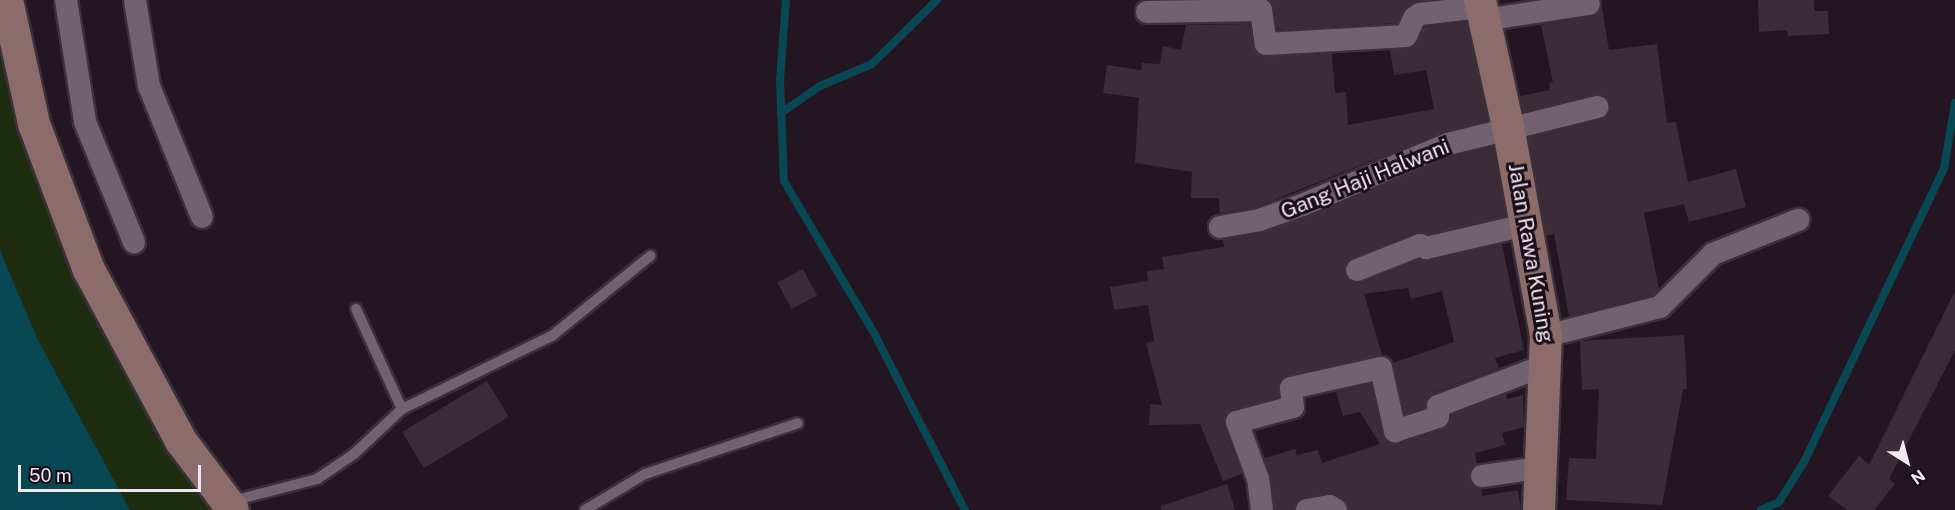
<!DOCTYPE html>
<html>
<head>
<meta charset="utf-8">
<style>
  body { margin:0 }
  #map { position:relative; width:1955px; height:510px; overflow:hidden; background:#231622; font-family:"Public Sans",sans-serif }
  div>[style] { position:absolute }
  .green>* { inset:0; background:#1e2d10 }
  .water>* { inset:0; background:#074852 }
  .stream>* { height:8px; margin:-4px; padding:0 4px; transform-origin:4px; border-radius:4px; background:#074852 }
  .building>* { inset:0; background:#3c2c37; transform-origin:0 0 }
  .roads { filter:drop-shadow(2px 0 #3a3139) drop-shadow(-2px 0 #3a3139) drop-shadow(0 2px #3a3139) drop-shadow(0 -2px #3a3139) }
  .lane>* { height:10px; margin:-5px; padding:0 5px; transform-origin:5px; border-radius:5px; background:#726270 }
  .street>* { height:22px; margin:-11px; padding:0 11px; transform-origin:11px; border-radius:11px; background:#726270 }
  .secondary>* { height:32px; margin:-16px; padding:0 16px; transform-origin:16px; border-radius:16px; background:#8b6c6a }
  span { translate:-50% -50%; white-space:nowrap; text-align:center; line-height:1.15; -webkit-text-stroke:6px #1a0d19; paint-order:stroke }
  .street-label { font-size:21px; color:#f0e7ef }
  .north { position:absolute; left:1877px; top:432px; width:60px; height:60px; -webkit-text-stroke:4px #1a0d19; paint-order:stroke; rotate:144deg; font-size:16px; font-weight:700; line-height:24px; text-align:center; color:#f0e7ef }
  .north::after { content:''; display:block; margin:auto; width:21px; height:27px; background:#f0e7ef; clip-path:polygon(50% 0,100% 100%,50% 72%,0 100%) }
  .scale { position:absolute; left:18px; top:465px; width:183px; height:27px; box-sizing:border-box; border:3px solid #f0e7ef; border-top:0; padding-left:8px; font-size:18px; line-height:21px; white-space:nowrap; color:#f0e7ef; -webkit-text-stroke:4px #1a0d19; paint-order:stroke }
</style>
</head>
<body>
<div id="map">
  <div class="green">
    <div style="clip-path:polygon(0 0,113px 318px,227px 510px,130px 510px,38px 340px,0 250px)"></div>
  </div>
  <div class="water">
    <div style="clip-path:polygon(0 250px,38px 340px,130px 510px,0 510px)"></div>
  </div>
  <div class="stream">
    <div style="left:786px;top:0;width:79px;rotate:94.3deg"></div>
    <div style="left:780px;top:79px;width:102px;rotate:87.8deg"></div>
    <div style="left:784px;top:181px;width:179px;rotate:59.4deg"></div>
    <div style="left:875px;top:335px;width:197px;rotate:62.8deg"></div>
    <div style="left:781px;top:113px;width:47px;rotate:-34.7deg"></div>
    <div style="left:820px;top:86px;width:56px;rotate:-22.9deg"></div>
    <div style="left:872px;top:64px;width:91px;rotate:-44.6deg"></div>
    <div style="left:1761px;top:510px;width:20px;rotate:-24deg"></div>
    <div style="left:1779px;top:502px;width:47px;rotate:-58deg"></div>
    <div style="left:1804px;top:462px;width:326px;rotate:-64.5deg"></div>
    <div style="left:1944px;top:168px;width:66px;rotate:-80.4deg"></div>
  </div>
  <div class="building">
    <div style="clip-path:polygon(1270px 0,1424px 0,1407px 7px,1397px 23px,1278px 30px)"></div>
    <div style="clip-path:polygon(1758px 0,1814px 0,1814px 11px,1828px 11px,1829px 34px,1788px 36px,1787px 30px,1759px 32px)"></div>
    <div style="clip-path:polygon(1602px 8px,1609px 50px,1657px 44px,1667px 123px,1676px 122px,1688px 182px,1736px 169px,1746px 207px,1689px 222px,1684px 204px,1644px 213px,1659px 289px,1653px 295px,1569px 316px,1554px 234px,1546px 236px,1528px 138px,1602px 120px,1608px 116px,1611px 104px,1607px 97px,1595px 94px,1523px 112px,1520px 96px,1550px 90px,1549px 83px,1553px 82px,1541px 25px,1591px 17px)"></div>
    <div style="clip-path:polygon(1467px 22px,1488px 120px,1443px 132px,1256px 207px,1220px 213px,1219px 198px,1191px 198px,1192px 172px,1135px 163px,1139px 98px,1103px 93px,1107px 65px,1141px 70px,1142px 63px,1160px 64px,1163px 46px,1181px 50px,1186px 25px,1249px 24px,1253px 46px,1261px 56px,1332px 54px,1335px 93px,1346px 92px,1348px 125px,1434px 109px,1426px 70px,1394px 75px,1390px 50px,1413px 47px,1425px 27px)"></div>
    <div style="clip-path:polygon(1493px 147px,1506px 216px,1428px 234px,1415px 232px,1352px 258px,1346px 262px,1344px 274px,1349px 281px,1361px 283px,1419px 260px,1429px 261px,1502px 244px,1524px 350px,1495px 358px,1499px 368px,1433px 393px,1425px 407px,1405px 414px,1393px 363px,1454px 342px,1442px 291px,1411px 299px,1408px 288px,1364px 294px,1382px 355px,1288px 375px,1279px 382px,1278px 397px,1228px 412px,1224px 427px,1242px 474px,1223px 481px,1200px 424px,1149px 425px,1150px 404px,1162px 405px,1146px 343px,1154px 341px,1148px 305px,1114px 310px,1110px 287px,1148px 281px,1147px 271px,1164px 269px,1162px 257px,1224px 247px,1223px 240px,1263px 233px,1452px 157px)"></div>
    <div style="left:803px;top:269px;width:30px;height:29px;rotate:62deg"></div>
    <div style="clip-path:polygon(1955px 291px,1955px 350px,1889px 479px,1895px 484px,1874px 510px,1847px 510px,1828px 496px,1859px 456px,1869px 465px)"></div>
    <div style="clip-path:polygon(1684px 335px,1687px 389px,1683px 389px,1662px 505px,1566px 500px,1569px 458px,1596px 459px,1599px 389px,1582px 390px,1580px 341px)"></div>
    <div style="left:487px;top:381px;width:42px;height:99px;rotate:59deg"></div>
    <div style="clip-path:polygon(1371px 384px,1382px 434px,1392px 444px,1442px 430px,1452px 415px,1506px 394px,1507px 399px,1523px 395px,1524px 427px,1502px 433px,1505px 445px,1475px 453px,1477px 464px,1469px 477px,1472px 485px,1481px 489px,1482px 496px,1518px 490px,1521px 510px,1349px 510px,1343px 499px,1328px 493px,1299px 499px,1294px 510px,1275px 510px,1265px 458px,1295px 449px,1297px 455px,1318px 450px,1322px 463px,1380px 444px,1360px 412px,1343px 416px,1336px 392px)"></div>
    <div style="clip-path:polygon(1227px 484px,1235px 510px,1161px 510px,1161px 506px)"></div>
  </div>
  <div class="roads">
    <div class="lane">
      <div style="left:356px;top:309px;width:110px;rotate:65.3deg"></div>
      <div style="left:232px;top:501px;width:88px;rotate:-14.5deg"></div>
      <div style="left:317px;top:479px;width:45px;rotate:-34deg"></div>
      <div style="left:354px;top:454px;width:66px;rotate:-43.2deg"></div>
      <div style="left:402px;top:409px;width:167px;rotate:-26deg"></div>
      <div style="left:552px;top:336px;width:127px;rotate:-39.2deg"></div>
      <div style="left:585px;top:510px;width:70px;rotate:-31deg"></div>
      <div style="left:645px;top:474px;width:161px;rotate:-18.4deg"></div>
    </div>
    <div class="street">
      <div style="left:66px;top:0;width:123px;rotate:81.1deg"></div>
      <div style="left:85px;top:122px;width:130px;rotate:67.8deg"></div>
      <div style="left:135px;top:0;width:87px;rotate:80.8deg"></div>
      <div style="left:149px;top:86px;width:141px;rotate:68deg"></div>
      <div style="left:1147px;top:12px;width:114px;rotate:-1deg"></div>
      <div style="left:1261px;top:10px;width:34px;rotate:82deg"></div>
      <div style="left:1266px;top:44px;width:140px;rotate:-3.3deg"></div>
      <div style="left:1406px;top:36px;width:20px;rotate:-66deg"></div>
      <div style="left:1414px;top:18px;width:7px;rotate:-34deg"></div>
      <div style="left:1420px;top:14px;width:61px;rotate:-6.5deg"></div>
      <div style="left:1484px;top:20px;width:106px;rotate:-8.7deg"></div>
      <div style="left:1220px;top:227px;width:40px;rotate:-10deg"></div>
      <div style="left:1259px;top:220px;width:46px;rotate:-19.2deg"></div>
      <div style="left:1302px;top:205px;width:158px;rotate:-22.7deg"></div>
      <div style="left:1448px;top:144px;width:154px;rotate:-13.9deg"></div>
      <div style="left:1357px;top:270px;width:68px;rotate:-21.6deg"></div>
      <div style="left:1420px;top:245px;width:7px;rotate:27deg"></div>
      <div style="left:1426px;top:248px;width:103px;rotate:-13deg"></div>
      <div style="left:1546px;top:336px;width:118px;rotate:-14.3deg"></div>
      <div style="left:1660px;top:307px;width:75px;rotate:-45deg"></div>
      <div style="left:1713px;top:254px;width:92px;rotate:-21.8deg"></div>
      <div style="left:1482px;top:476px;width:57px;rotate:-8.1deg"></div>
      <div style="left:1262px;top:510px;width:31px;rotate:-97deg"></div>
      <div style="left:1258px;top:479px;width:61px;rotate:-110.2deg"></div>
      <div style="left:1237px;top:422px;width:58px;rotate:-15deg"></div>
      <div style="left:1293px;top:407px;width:19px;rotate:-96deg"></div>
      <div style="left:1291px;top:388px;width:92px;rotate:-12.5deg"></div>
      <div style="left:1381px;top:368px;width:65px;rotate:77.5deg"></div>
      <div style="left:1395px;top:431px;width:45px;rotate:-18deg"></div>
      <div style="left:1438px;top:417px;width:11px;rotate:-90deg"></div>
      <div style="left:1438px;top:406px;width:118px;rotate:-20.9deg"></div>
      <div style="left:1307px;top:510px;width:23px;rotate:-10deg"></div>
      <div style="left:1330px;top:506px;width:7px;rotate:34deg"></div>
    </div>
    <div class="secondary">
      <div style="left:7px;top:0;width:127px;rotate:77.7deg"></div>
      <div style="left:34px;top:124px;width:156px;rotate:69.4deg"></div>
      <div style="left:89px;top:270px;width:194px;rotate:61.7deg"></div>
      <div style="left:181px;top:441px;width:86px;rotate:53deg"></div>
      <div style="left:1480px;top:0;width:129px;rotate:77.5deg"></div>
      <div style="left:1508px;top:126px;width:213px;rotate:79.7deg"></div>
      <div style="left:1546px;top:336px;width:174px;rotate:92.3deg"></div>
    </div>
  </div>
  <div class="street-label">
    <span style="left:1365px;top:179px;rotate:-22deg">Gang Haji Halwani</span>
    <span style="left:1531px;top:253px;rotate:80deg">Jalan Rawa Kuning</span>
  </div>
  <div class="north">N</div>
  <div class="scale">50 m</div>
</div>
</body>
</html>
